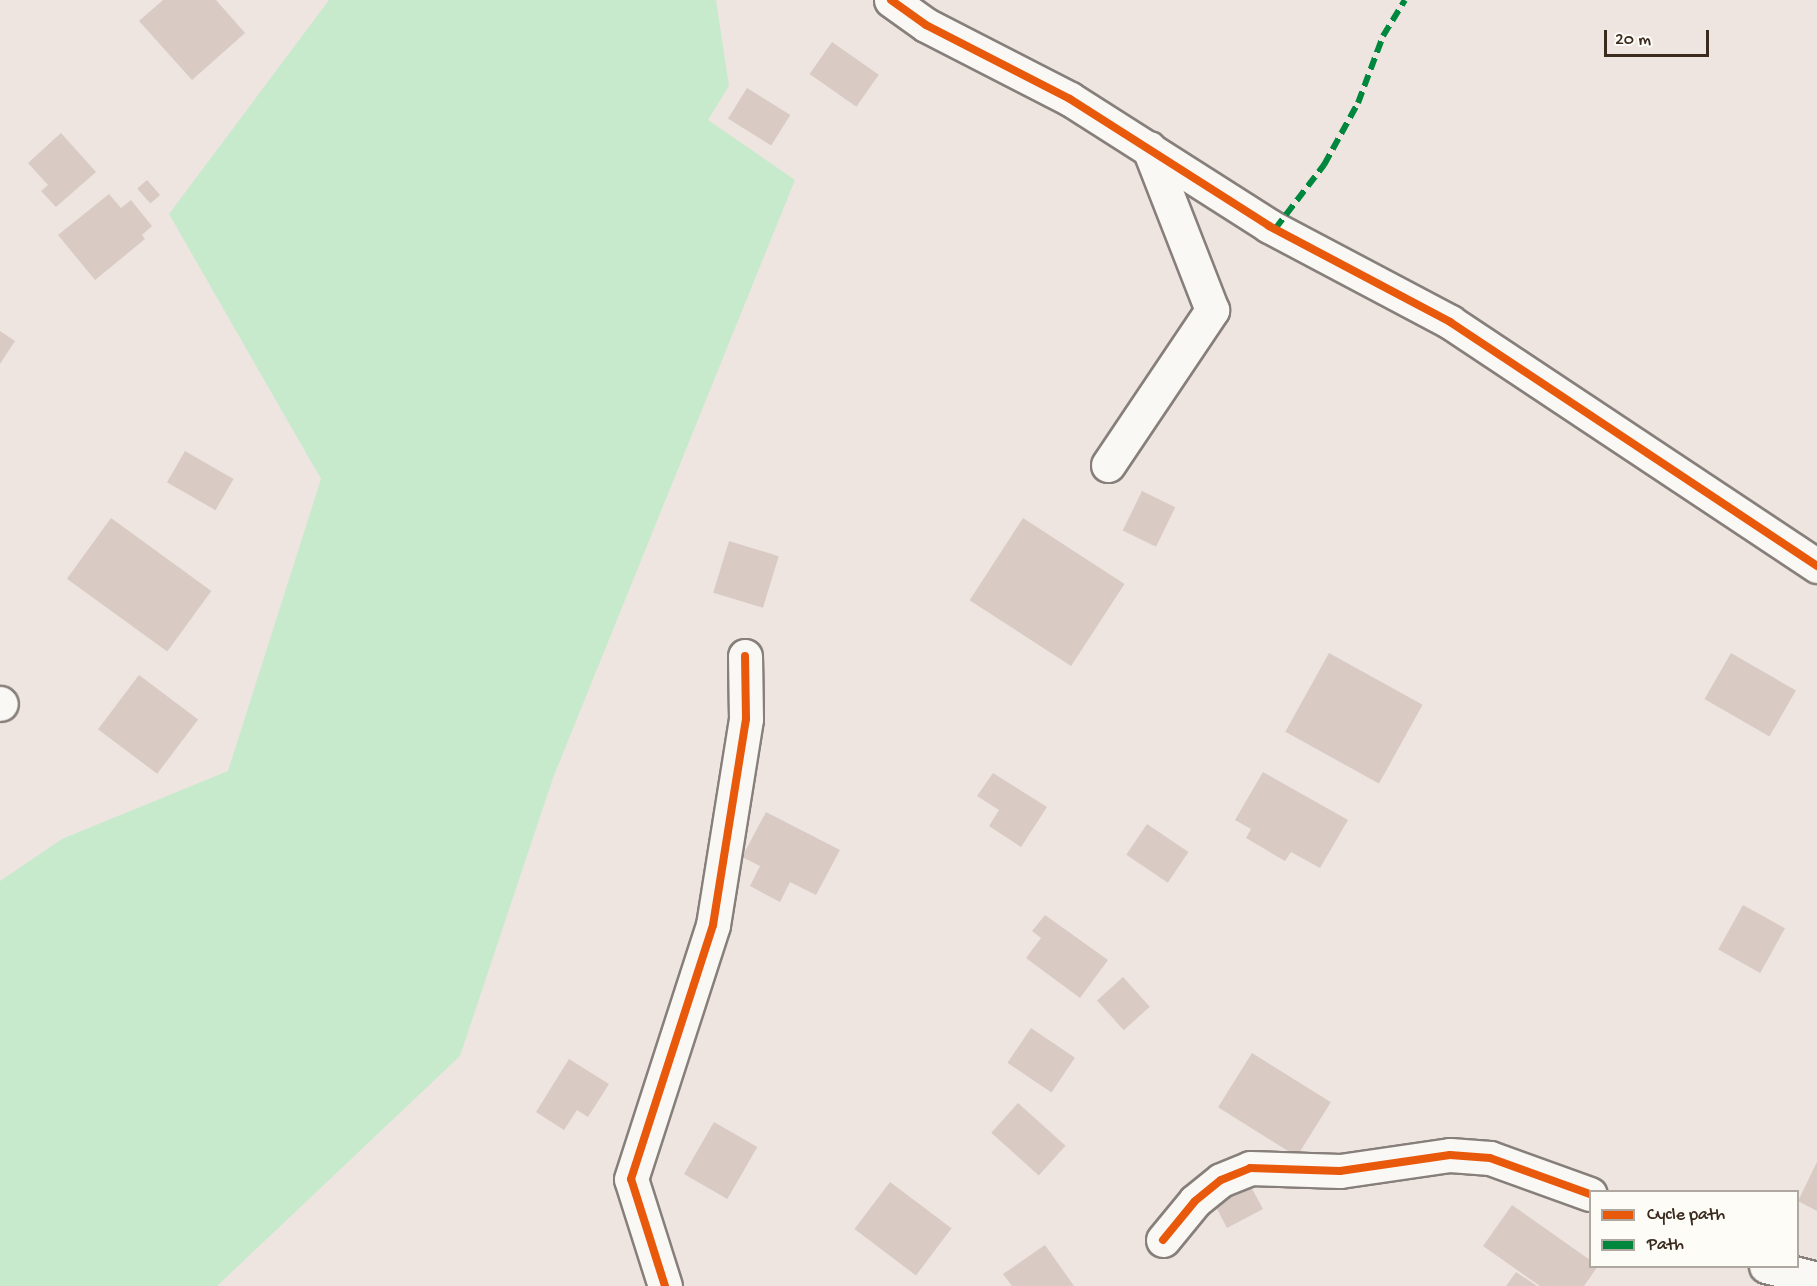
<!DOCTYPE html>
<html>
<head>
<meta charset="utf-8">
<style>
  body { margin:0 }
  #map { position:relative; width:1817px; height:1286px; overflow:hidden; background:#eee5e0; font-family:"Gochi Hand",sans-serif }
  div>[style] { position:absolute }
  .green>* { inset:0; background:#c7eacc }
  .building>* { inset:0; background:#d9cac4; transform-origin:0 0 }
  .roads { filter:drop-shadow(2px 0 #877f7a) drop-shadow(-2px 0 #877f7a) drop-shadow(0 2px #877f7a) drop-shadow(0 -2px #877f7a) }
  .street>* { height:33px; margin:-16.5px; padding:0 16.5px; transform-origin:16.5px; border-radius:16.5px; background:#f9f8f5 }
  .quiet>* { height:6px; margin-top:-3px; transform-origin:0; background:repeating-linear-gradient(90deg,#00873e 0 12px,transparent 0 18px) }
  .cycleway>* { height:8px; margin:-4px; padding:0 4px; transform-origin:4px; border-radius:4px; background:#e8590c }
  span { translate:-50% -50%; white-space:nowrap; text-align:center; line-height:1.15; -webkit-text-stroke:5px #fdfcf7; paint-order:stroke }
  .legend { position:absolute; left:1589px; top:1190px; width:210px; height:78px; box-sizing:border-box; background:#fdfcf7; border:2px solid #afa8a0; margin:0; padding:8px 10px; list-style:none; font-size:18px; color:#3b2a1e }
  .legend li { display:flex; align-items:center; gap:12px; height:30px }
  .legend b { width:30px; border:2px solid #afa8a0 }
  .scale { position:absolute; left:1604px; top:30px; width:105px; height:27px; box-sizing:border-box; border:3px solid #3b2a1e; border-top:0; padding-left:8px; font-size:18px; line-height:21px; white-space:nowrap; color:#3b2a1e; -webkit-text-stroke:4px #fdfcf7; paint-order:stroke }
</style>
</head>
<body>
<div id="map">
  <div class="green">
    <div style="clip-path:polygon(329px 0,716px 0,729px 86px,708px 120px,795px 180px,553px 778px,460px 1056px,217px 1286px,0 1286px,0 881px,62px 839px,228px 771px,321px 479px,169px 214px)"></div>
  </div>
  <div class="building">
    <div style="clip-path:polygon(163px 0,216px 0,245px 33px,192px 80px,139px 21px)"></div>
    <div style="left:832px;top:42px;width:57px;height:39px;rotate:35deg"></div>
    <div style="left:747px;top:88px;width:51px;height:36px;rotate:32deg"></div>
    <div style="clip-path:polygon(61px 133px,96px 172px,56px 207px,41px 191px,48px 185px,28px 163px)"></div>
    <div style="left:147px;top:180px;width:20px;height:13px;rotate:49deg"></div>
    <div style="clip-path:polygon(109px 194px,121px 208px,131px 200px,152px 226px,142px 235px,145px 239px,95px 280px,58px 235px)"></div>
    <div style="clip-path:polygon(0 331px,15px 341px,0 364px)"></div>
    <div style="left:185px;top:451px;width:56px;height:36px;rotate:30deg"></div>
    <div style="left:1142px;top:491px;width:37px;height:44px;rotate:26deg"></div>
    <div style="left:111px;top:518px;width:124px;height:75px;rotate:36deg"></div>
    <div style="left:1023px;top:518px;width:121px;height:98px;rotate:33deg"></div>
    <div style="left:729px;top:541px;width:52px;height:54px;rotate:17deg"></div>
    <div style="left:1329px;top:653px;width:107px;height:90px;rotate:29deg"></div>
    <div style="left:1731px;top:653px;width:75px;height:53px;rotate:30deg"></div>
    <div style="left:139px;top:675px;width:74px;height:68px;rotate:37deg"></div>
    <div style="clip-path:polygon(1263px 772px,1348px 820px,1320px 868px,1291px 852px,1285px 861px,1246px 838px,1251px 829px,1235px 820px)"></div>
    <div style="clip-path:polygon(993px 773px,1047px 807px,1021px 847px,989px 826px,999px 810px,977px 796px)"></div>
    <div style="clip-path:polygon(766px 812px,840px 850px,816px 895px,790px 882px,780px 902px,750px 886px,760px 866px,742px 857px)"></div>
    <div style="left:1147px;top:824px;width:50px;height:37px;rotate:34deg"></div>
    <div style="left:1743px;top:905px;width:48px;height:51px;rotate:29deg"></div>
    <div style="clip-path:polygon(1045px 915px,1108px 960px,1080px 998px,1026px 958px,1041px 938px,1032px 931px)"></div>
    <div style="left:1123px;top:977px;width:40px;height:35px;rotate:48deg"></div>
    <div style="left:1031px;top:1028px;width:53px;height:42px;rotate:34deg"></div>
    <div style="left:1252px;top:1053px;width:93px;height:64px;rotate:32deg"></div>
    <div style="clip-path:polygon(569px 1059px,609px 1084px,588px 1117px,577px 1110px,564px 1130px,536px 1112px)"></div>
    <div style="left:1018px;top:1103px;width:64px;height:40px;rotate:42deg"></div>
    <div style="left:714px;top:1122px;width:50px;height:60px;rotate:30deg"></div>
    <div style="clip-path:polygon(1817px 1162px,1817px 1211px,1798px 1201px)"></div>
    <div style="clip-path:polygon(1244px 1174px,1263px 1209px,1227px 1228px,1216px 1207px,1226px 1201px,1218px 1187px)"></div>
    <div style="left:890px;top:1182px;width:77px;height:59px;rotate:37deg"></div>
    <div style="clip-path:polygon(1512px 1205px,1590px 1260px,1590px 1266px,1598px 1266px,1584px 1286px,1540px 1286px,1483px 1246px)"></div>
    <div style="clip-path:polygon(1045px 1245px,1074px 1286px,1012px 1286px,1003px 1274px)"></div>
    <div style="clip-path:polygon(1516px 1272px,1537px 1286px,1506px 1286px)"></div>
  </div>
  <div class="roads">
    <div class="street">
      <div style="left:891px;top:0;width:43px;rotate:35.5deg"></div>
      <div style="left:926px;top:25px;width:162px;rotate:27.2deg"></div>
      <div style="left:1070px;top:99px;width:236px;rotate:32.5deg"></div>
      <div style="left:1269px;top:226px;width:205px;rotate:27.9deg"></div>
      <div style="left:1450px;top:322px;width:441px;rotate:33.6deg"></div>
      <div style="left:1108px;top:465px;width:187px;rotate:-56.1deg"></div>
      <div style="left:1212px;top:310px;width:174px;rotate:-111.3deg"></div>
      <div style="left:0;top:703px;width:1px;rotate:45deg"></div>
      <div style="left:1163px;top:1240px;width:50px;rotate:-50.6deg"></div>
      <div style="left:1195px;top:1201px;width:33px;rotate:-39deg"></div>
      <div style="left:1221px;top:1180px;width:31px;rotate:-22deg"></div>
      <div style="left:1250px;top:1168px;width:90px;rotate:1.9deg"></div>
      <div style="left:1340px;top:1171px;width:111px;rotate:-8.3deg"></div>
      <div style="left:1450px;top:1155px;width:40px;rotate:4.3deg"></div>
      <div style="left:1490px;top:1158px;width:106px;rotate:19.8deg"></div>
      <div style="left:1766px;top:1266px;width:53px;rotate:14.3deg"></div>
      <div style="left:665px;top:1286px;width:112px;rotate:-107.6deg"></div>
      <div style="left:631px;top:1179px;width:267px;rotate:-72.1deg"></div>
      <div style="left:713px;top:925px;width:209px;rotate:-80.9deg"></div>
      <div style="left:746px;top:719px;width:63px;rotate:-90.9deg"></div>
    </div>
  </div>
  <div class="quiet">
    <div style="left:1275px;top:229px;width:81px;rotate:-52.6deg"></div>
    <div style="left:1324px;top:165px;width:71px;rotate:-61.3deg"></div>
    <div style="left:1358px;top:103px;width:72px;rotate:-69.5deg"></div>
    <div style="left:1383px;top:36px;width:42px;rotate:-58.6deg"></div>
  </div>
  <div class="cycleway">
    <div style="left:891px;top:0;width:43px;rotate:35.5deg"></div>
    <div style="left:926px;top:25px;width:162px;rotate:27.2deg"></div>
    <div style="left:1070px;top:99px;width:236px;rotate:32.5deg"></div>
    <div style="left:1269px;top:226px;width:205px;rotate:27.9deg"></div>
    <div style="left:1450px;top:322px;width:441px;rotate:33.6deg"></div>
    <div style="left:1163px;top:1240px;width:50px;rotate:-50.6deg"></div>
    <div style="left:1195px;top:1201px;width:33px;rotate:-39deg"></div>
    <div style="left:1221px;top:1180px;width:31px;rotate:-22deg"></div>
    <div style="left:1250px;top:1168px;width:90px;rotate:1.9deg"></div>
    <div style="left:1340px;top:1171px;width:111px;rotate:-8.3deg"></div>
    <div style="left:1450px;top:1155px;width:40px;rotate:4.3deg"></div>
    <div style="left:1490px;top:1158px;width:106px;rotate:19.8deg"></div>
    <div style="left:665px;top:1286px;width:112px;rotate:-107.6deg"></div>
    <div style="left:631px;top:1179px;width:267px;rotate:-72.1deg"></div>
    <div style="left:713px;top:925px;width:209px;rotate:-80.9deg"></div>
    <div style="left:746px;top:719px;width:63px;rotate:-90.9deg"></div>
  </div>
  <ul class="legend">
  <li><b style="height:8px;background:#e8590c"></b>Cycle path</li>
  <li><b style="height:8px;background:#00873e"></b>Path</li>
  </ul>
  <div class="scale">20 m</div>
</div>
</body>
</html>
